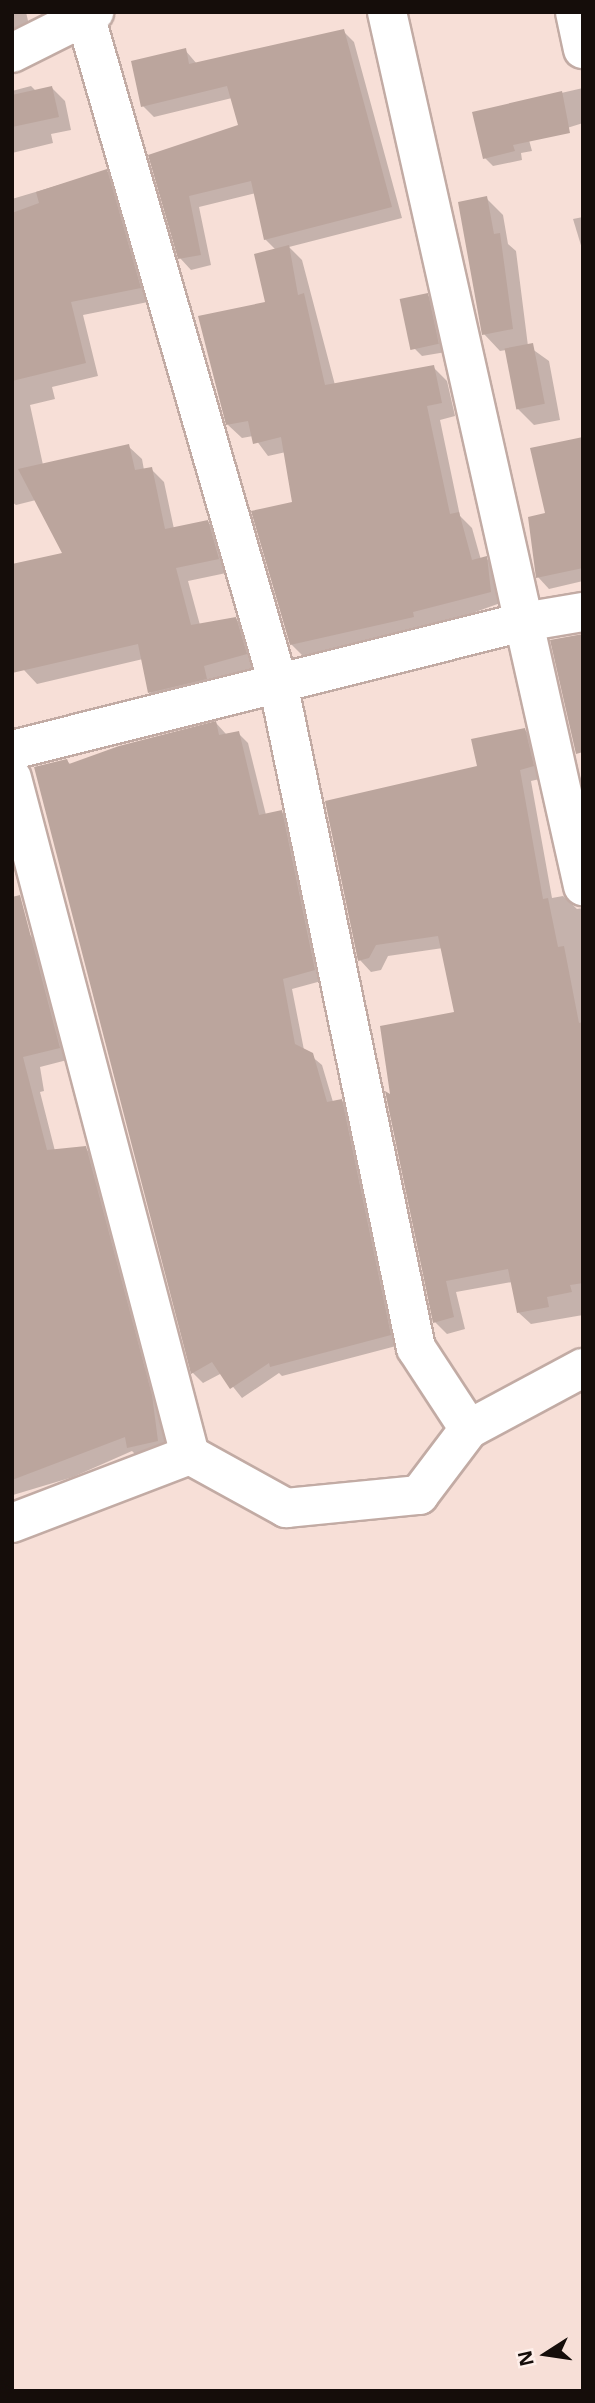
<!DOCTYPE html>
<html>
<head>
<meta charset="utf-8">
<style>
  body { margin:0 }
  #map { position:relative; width:595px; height:2403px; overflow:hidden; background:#f7dfd7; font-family:"Noto Sans",sans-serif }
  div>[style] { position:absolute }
  .shadow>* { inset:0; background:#0003 }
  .building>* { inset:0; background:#bba59d; transform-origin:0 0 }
  .roads { filter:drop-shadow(2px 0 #c2aba4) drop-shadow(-2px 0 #c2aba4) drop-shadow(0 2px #c2aba4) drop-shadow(0 -2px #c2aba4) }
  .minor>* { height:38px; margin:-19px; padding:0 19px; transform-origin:19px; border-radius:19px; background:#fff }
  span { translate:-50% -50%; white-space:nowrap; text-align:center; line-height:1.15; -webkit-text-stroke:5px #feefea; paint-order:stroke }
  .frame { position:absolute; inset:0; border:14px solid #150d0a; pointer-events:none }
  .north { position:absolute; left:511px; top:2319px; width:70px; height:70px; -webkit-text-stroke:5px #feefea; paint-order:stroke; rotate:258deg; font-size:19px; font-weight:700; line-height:28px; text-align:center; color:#150d0a }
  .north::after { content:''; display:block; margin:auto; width:24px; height:32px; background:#150d0a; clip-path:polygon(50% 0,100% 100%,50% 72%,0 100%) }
</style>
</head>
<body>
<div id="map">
  <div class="shadow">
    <div style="clip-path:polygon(12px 12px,26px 12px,34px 47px,12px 53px)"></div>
    <div style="clip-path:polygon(343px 31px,354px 42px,402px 218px,289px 247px,302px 260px,335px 385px,433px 367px,447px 381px,455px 416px,440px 420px,460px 516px,472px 528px,481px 560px,486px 558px,500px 572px,506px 601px,428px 629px,305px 658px,291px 644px,294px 504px,286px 452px,268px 456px,253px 436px,242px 438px,228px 425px,267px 303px,276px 250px,265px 239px,256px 193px,199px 207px,211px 265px,191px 270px,180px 258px,150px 156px,240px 127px,232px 98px,154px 117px,143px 106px,185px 50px,197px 64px)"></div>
    <div style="clip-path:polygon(31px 86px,36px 91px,52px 88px,65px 101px,71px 130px,51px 134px,53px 143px,12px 153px,12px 91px)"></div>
    <div style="clip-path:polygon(583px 88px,583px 123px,529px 140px,532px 151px,521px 153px,522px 160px,493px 166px,485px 158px,474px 113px)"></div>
    <div style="clip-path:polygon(106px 171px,119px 184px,153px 301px,83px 315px,98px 376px,52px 387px,55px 399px,30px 405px,43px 465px,128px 446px,142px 459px,144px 470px,151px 469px,164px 482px,174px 529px,208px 522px,221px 535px,231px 572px,188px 581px,200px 625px,236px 619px,249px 632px,259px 667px,217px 679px,219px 692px,163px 706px,150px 692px,143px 659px,37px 684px,24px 670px,12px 615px,65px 554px,36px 500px,16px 505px,12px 502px,12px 199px)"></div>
    <div style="clip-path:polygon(486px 198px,503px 215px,508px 244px,516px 251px,528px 346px,549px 361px,560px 420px,534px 425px,518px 409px,506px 350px,500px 351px,484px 334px)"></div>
    <div style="clip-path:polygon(583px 217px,583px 252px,573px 219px)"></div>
    <div style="clip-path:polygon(427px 295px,436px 303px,446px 352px,422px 356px,414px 348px)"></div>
    <div style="clip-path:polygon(583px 439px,583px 581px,549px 589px,538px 577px,548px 514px)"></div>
    <div style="clip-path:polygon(216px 723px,226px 734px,238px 733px,248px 743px,266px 815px,281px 812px,292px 822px,325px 980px,292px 989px,304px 1050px,322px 1065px,333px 1102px,341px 1100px,352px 1111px,400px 1345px,282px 1376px,279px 1373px,242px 1398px,222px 1373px,203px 1383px,193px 1373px,36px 768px,67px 761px,71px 765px)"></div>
    <div style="clip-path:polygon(525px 730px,536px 742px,544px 778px,531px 781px,552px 898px,563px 896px,577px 909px,583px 908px,583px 1315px,531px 1324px,519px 1313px,512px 1282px,456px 1292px,465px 1329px,447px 1334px,435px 1322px,392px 1097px,456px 1014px,443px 948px,388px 956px,381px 970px,371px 972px,360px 960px,479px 767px)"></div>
    <div style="clip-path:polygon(30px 935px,42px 947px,71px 1059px,40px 1067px,44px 1091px,40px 1092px,55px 1151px,85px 1148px,97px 1160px,169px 1452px,140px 1459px,132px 1451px,73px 1477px,13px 1495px,12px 1500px,12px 939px)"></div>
  </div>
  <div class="building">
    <div style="clip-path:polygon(344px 29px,392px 207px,264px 240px,251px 181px,189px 196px,201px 255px,178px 259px,148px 155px,238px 125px,227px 86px,141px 107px,131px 61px,186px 48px,189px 64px)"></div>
    <div style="clip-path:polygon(52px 86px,59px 117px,12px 127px,12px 95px)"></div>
    <div style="clip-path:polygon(562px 91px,570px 133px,513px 145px,515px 151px,483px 159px,472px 112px)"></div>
    <div style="clip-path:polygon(107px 169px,141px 288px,71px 302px,86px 363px,12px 381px,12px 213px,39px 203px,36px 192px)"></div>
    <div style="clip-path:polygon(487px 196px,494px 234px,500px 233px,513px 329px,482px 335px,458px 202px)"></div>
    <div style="clip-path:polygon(289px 245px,298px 295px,304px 293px,325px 385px,434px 365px,442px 403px,427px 406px,450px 514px,459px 512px,472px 560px,487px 556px,491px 592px,413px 612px,414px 617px,290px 645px,251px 511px,292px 502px,281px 437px,253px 444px,248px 421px,226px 425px,198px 316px,265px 302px,254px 254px)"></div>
    <div style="left:428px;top:293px;width:52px;height:29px;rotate:78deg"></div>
    <div style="left:533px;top:343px;width:62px;height:29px;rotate:79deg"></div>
    <div style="clip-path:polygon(583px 437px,583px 568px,536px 578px,528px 517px,545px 513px,530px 448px)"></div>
    <div style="clip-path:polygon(129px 444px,135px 470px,152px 467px,165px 529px,208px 520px,219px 559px,176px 568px,191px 625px,236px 617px,247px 654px,204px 666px,207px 679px,148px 693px,138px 644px,12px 673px,12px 564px,62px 553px,18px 469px)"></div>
    <div style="clip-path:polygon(583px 634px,583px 752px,576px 754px,550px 640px)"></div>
    <div style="clip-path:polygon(216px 721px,219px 735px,239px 731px,259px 815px,282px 810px,315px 970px,283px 979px,295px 1044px,313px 1053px,327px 1102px,342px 1099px,391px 1335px,270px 1367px,269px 1363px,230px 1389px,212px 1362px,191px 1374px,34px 767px,67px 759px,69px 764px,119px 746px)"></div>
    <div style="clip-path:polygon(525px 728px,534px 766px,520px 770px,543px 899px,548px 898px,558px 947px,564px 946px,579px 1023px,583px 1022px,583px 1283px,570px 1285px,572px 1292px,547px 1297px,549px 1307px,517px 1313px,508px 1269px,446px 1281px,454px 1317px,433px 1323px,385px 1091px,390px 1094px,380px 1026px,454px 1012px,438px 936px,376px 945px,369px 958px,358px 961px,325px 801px,477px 766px,471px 739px)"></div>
    <div style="clip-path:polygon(20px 895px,60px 1048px,23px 1057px,47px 1150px,86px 1146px,152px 1395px,158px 1441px,127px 1448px,125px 1437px,12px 1480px,12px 897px)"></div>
  </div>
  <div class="roads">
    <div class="minor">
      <div style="left:84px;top:12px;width:698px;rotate:73.87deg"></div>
      <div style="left:278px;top:683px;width:679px;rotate:78.28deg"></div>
      <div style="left:416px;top:1348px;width:97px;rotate:56.8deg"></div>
      <div style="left:387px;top:12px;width:896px;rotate:77.36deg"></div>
      <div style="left:575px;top:12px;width:38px;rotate:78deg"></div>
      <div style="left:12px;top:53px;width:92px;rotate:-26.6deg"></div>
      <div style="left:12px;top:750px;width:527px;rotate:-14.06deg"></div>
      <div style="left:523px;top:622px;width:61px;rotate:-9.5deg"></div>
      <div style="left:12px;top:778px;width:700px;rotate:75.27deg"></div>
      <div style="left:12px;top:1523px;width:191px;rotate:-20.9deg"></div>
      <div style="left:190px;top:1455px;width:110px;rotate:28.9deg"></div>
      <div style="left:286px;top:1508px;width:134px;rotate:-5.6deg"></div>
      <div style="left:419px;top:1495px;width:83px;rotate:-52.9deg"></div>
      <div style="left:469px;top:1429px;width:129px;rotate:-28.2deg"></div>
    </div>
  </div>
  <div class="frame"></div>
  <div class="north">N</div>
</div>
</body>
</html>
